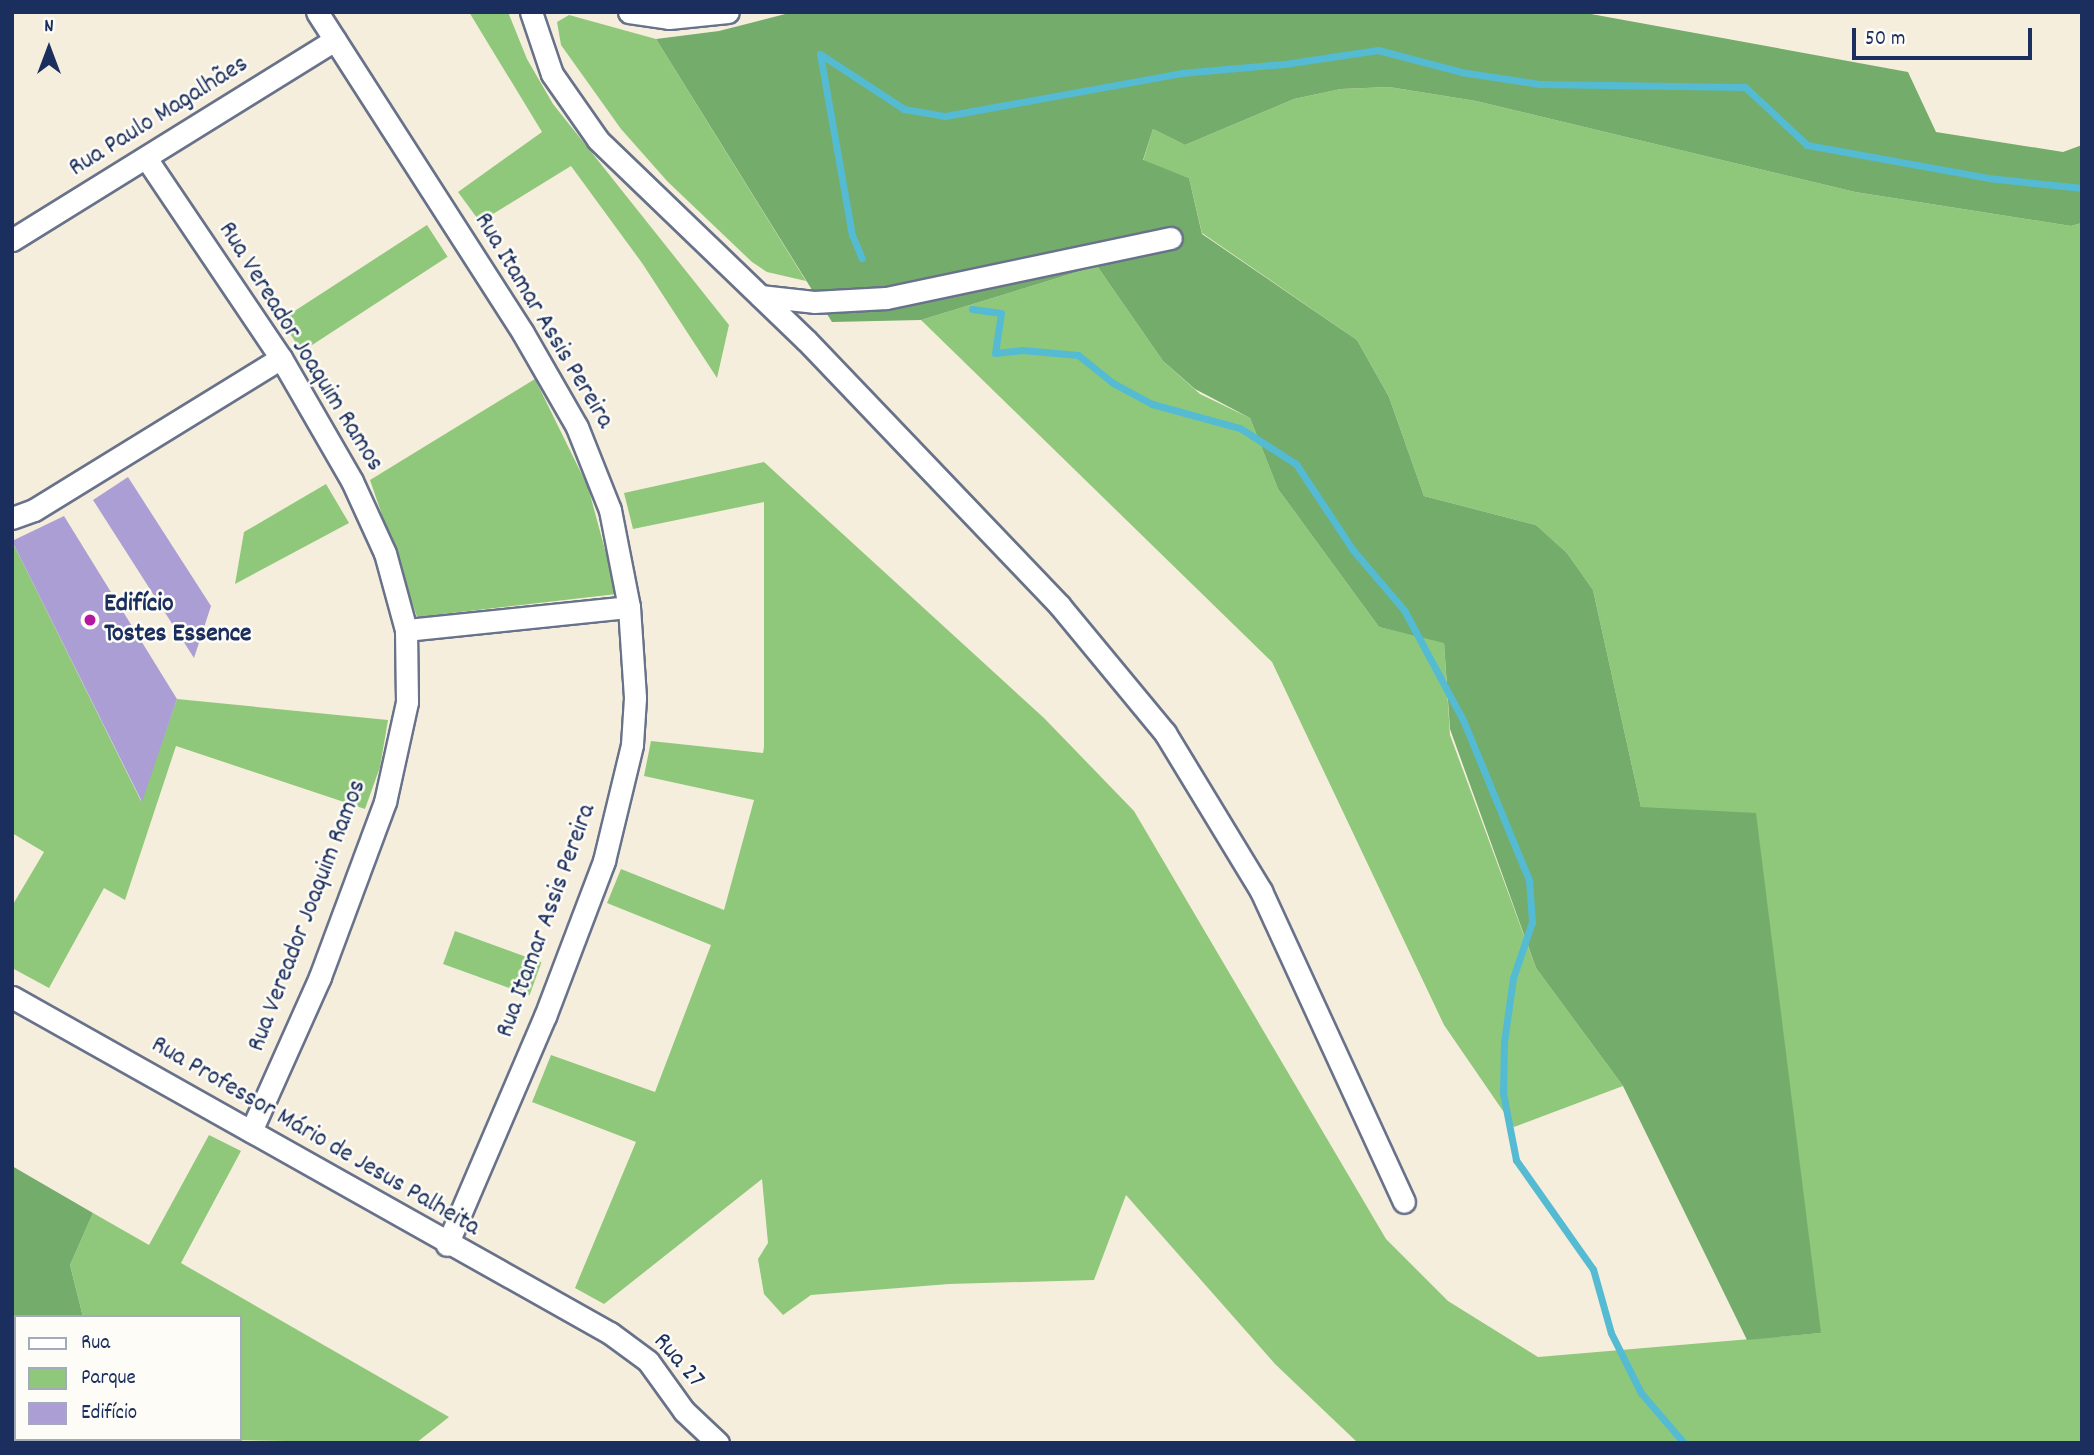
<!DOCTYPE html>
<html>
<head>
<meta charset="utf-8">
<style>
  body { margin:0 }
  #map { position:relative; width:2094px; height:1455px; overflow:hidden; background:#f6eedc; font-family:Dekko,sans-serif }
  div>[style] { position:absolute }
  .green>* { inset:0; background:#90c87b; transform-origin:0 0 }
  .forest>* { inset:0; background:#74ac6b }
  .stream>* { height:7px; margin:-3.5px; padding:0 3.5px; transform-origin:3.5px; border-radius:3.5px; background:#54bbd2 }
  .building>* { inset:0; background:#ab9ed5 }
  .roads { filter:drop-shadow(2px 0 #68728a) drop-shadow(-2px 0 #68728a) drop-shadow(0 2px #68728a) drop-shadow(0 -2px #68728a) }
  .minor>* { height:21px; margin:-10.5px; padding:0 10.5px; transform-origin:10.5px; border-radius:10.5px; background:#fff }
  .dots>* { width:19px; height:19px; translate:-50% -50%; box-sizing:border-box; border:4px solid #fdfcf7; border-radius:50% }
  span { translate:-50% -50%; white-space:nowrap; text-align:center; line-height:1.15; -webkit-text-stroke:5px #fdfcf7; paint-order:stroke }
  .street-label { font-size:26px; color:#1b2f5e }
  .poi-label { font-size:26px; color:#1b2f5e; font-weight:700 }
  .left { translate:0 -50%; text-align:left }
  .frame { position:absolute; inset:0; border:14px solid #1b2f5e; pointer-events:none }
  .legend { position:absolute; left:14px; top:1315px; width:228px; height:126px; box-sizing:border-box; background:#fdfcf7; border:2px solid #a3aaba; margin:0; padding:9px 12px; list-style:none; font-size:21px; color:#1b2f5e }
  .legend li { display:flex; align-items:center; gap:14px; height:35px }
  .legend b { width:35px; border:2px solid #a3aaba }
  .north { position:absolute; left:14px; top:14px; width:70px; height:70px; -webkit-text-stroke:5px #fdfcf7; paint-order:stroke; rotate:0deg; font-size:19px; font-weight:700; line-height:28px; text-align:center; color:#1b2f5e }
  .north::after { content:''; display:block; margin:auto; width:24px; height:32px; background:#1b2f5e; clip-path:polygon(50% 0,100% 100%,50% 72%,0 100%) }
  .scale { position:absolute; left:1852px; top:28px; width:180px; height:32px; box-sizing:border-box; border:4px solid #1b2f5e; border-top:0; padding-left:9px; font-size:21px; line-height:24px; white-space:nowrap; color:#1b2f5e; -webkit-text-stroke:5px #fdfcf7; paint-order:stroke }
</style>
</head>
<body>
<div id="map">
  <div class="green">
    <div style="clip-path:polygon(469px 12px,508px 12px,527px 59px,553px 104px,729px 325px,717px 378px,642px 263px,571px 166px,480px 222px,458px 192px,542px 132px)"></div>
    <div style="clip-path:polygon(569px 15px,656px 39px,806px 281px,767px 272px,752px 262px,668px 182px,621px 129px,561px 45px,557px 22px)"></div>
    <div style="clip-path:polygon(1389px 87px,1476px 101px,1855px 192px,2071px 226px,2082px 223px,2082px 1443px,1358px 1443px,1275px 1364px,1126px 1195px,1094px 1280px,949px 1284px,811px 1295px,783px 1315px,764px 1294px,758px 1259px,768px 1243px,762px 1179px,604px 1304px,575px 1288px,636px 1142px,532px 1102px,551px 1055px,655px 1092px,711px 945px,607px 903px,621px 869px,724px 910px,754px 800px,644px 776px,651px 741px,763px 753px,764px 747px,764px 502px,633px 529px,624px 493px,764px 462px,1044px 718px,1134px 811px,1386px 1239px,1448px 1301px,1538px 1357px,1821px 1333px,1641px 807px,1593px 590px,1567px 553px,1536px 525px,1424px 496px,1389px 397px,1357px 340px,1202px 233px,1189px 178px,1143px 161px,1153px 129px,1185px 145px,1294px 99px,1341px 89px)"></div>
    <div style="left:427px;top:225px;width:38px;height:174px;rotate:57deg"></div>
    <div style="clip-path:polygon(1097px 266px,1163px 361px,1200px 394px,1250px 418px,1278px 489px,1379px 627px,1444px 642px,1450px 735px,1536px 968px,1623px 1086px,1514px 1127px,1444px 1025px,1272px 662px,921px 320px)"></div>
    <div style="clip-path:polygon(535px 379px,588px 487px,617px 594px,417px 617px,370px 480px)"></div>
    <div style="clip-path:polygon(326px 484px,349px 523px,235px 584px,244px 532px)"></div>
    <div style="clip-path:polygon(12px 541px,141px 801px,177px 699px,388px 720px,380px 767px,365px 809px,176px 746px,125px 900px,104px 888px,49px 988px,12px 968px,12px 906px,44px 852px,12px 833px)"></div>
    <div style="left:455px;top:931px;width:92px;height:35px;rotate:20deg"></div>
    <div style="clip-path:polygon(209px 1135px,241px 1151px,181px 1263px,449px 1417px,416px 1443px,163px 1439px,240px 1439px,240px 1317px,83px 1317px,70px 1265px,93px 1213px,149px 1245px)"></div>
  </div>
  <div class="forest">
    <div style="clip-path:polygon(793px 12px,1580px 12px,1908px 72px,1936px 132px,2063px 152px,2082px 145px,2082px 223px,2071px 226px,1855px 192px,1476px 101px,1389px 87px,1341px 89px,1294px 99px,1185px 145px,1153px 129px,1143px 160px,1189px 178px,1202px 234px,1357px 340px,1389px 397px,1424px 496px,1536px 525px,1567px 553px,1593px 590px,1641px 807px,1756px 813px,1821px 1333px,1747px 1340px,1623px 1086px,1536px 968px,1450px 729px,1444px 643px,1379px 627px,1278px 489px,1250px 418px,1195px 389px,1163px 361px,1097px 266px,921px 320px,832px 322px,656px 39px,719px 31px)"></div>
    <div style="clip-path:polygon(12px 1166px,93px 1213px,70px 1265px,83px 1317px,16px 1317px,16px 1439px,166px 1443px,12px 1443px)"></div>
  </div>
  <div class="stream">
    <div style="left:820px;top:54px;width:100px;rotate:33.2deg"></div>
    <div style="left:904px;top:109px;width:42px;rotate:9.7deg"></div>
    <div style="left:945px;top:116px;width:240px;rotate:-10.3deg"></div>
    <div style="left:1181px;top:73px;width:103px;rotate:-5deg"></div>
    <div style="left:1284px;top:64px;width:95px;rotate:-8.5deg"></div>
    <div style="left:1378px;top:50px;width:86px;rotate:14.8deg"></div>
    <div style="left:1461px;top:72px;width:79px;rotate:8.7deg"></div>
    <div style="left:1539px;top:84px;width:206px;rotate:0.8deg"></div>
    <div style="left:1745px;top:87px;width:85px;rotate:43.1deg"></div>
    <div style="left:1807px;top:145px;width:184px;rotate:10.3deg"></div>
    <div style="left:1988px;top:178px;width:95px;rotate:6.1deg"></div>
    <div style="left:820px;top:54px;width:184px;rotate:80deg"></div>
    <div style="left:852px;top:235px;width:25px;rotate:67deg"></div>
    <div style="left:972px;top:309px;width:29px;rotate:8deg"></div>
    <div style="left:1001px;top:313px;width:40px;rotate:98.5deg"></div>
    <div style="left:995px;top:353px;width:27px;rotate:-6deg"></div>
    <div style="left:1022px;top:350px;width:56px;rotate:5.1deg"></div>
    <div style="left:1078px;top:355px;width:45px;rotate:38.7deg"></div>
    <div style="left:1113px;top:383px;width:44px;rotate:28.3deg"></div>
    <div style="left:1152px;top:404px;width:91px;rotate:15.3deg"></div>
    <div style="left:1240px;top:428px;width:67px;rotate:32.7deg"></div>
    <div style="left:1296px;top:464px;width:103px;rotate:56.5deg"></div>
    <div style="left:1353px;top:550px;width:79px;rotate:49.6deg"></div>
    <div style="left:1404px;top:610px;width:125px;rotate:61.8deg"></div>
    <div style="left:1463px;top:720px;width:173px;rotate:67.6deg"></div>
    <div style="left:1529px;top:880px;width:42px;rotate:85.9deg"></div>
    <div style="left:1532px;top:922px;width:59px;rotate:108.7deg"></div>
    <div style="left:1513px;top:978px;width:65px;rotate:98deg"></div>
    <div style="left:1504px;top:1042px;width:51px;rotate:91.1deg"></div>
    <div style="left:1503px;top:1093px;width:68px;rotate:79deg"></div>
    <div style="left:1516px;top:1160px;width:133px;rotate:54.8deg"></div>
    <div style="left:1593px;top:1269px;width:66px;rotate:74.3deg"></div>
    <div style="left:1611px;top:1333px;width:67px;rotate:63.4deg"></div>
    <div style="left:1641px;top:1393px;width:66px;rotate:49.3deg"></div>
  </div>
  <div class="building">
    <div style="clip-path:polygon(128px 477px,211px 606px,194px 658px,93px 500px)"></div>
    <div style="clip-path:polygon(64px 516px,177px 699px,142px 802px,12px 541px)"></div>
  </div>
  <div class="roads">
    <div class="minor">
      <div style="left:317px;top:12px;width:381px;rotate:57.3deg"></div>
      <div style="left:523px;top:333px;width:108px;rotate:60.1deg"></div>
      <div style="left:577px;top:427px;width:89px;rotate:68.3deg"></div>
      <div style="left:610px;top:510px;width:99px;rotate:78.9deg"></div>
      <div style="left:629px;top:607px;width:91px;rotate:86.2deg"></div>
      <div style="left:635px;top:698px;width:47px;rotate:93.7deg"></div>
      <div style="left:632px;top:745px;width:119px;rotate:103.6deg"></div>
      <div style="left:604px;top:861px;width:166px;rotate:110.8deg"></div>
      <div style="left:545px;top:1016px;width:249px;rotate:113.2deg"></div>
      <div style="left:531px;top:12px;width:65px;rotate:71.3deg"></div>
      <div style="left:552px;top:74px;width:80px;rotate:55.1deg"></div>
      <div style="left:598px;top:140px;width:289px;rotate:43.9deg"></div>
      <div style="left:806px;top:340px;width:368px;rotate:46.3deg"></div>
      <div style="left:1060px;top:606px;width:165px;rotate:50.4deg"></div>
      <div style="left:1165px;top:733px;width:185px;rotate:58.7deg"></div>
      <div style="left:1261px;top:891px;width:342px;rotate:65.3deg"></div>
      <div style="left:629px;top:12px;width:40px;rotate:8.5deg"></div>
      <div style="left:669px;top:18px;width:59px;rotate:-5.8deg"></div>
      <div style="left:146px;top:158px;width:241px;rotate:56deg"></div>
      <div style="left:281px;top:358px;width:142px;rotate:60deg"></div>
      <div style="left:352px;top:481px;width:79px;rotate:65.4deg"></div>
      <div style="left:385px;top:553px;width:80px;rotate:74.7deg"></div>
      <div style="left:406px;top:630px;width:72px;rotate:89.2deg"></div>
      <div style="left:407px;top:702px;width:102px;rotate:102.4deg"></div>
      <div style="left:385px;top:802px;width:187px;rotate:110.4deg"></div>
      <div style="left:320px;top:977px;width:169px;rotate:114.1deg"></div>
      <div style="left:12px;top:240px;width:380px;rotate:-31.8deg"></div>
      <div style="left:760px;top:296px;width:54px;rotate:6.3deg"></div>
      <div style="left:814px;top:302px;width:72px;rotate:-3.2deg"></div>
      <div style="left:886px;top:298px;width:291px;rotate:-11.9deg"></div>
      <div style="left:12px;top:518px;width:23px;rotate:-20deg"></div>
      <div style="left:34px;top:510px;width:290px;rotate:-31.6deg"></div>
      <div style="left:406px;top:630px;width:224px;rotate:-5.9deg"></div>
      <div style="left:12px;top:997px;width:686px;rotate:29.33deg"></div>
      <div style="left:610px;top:1333px;width:47px;rotate:36.4deg"></div>
      <div style="left:648px;top:1361px;width:62px;rotate:54.2deg"></div>
      <div style="left:684px;top:1411px;width:47px;rotate:43.3deg"></div>
    </div>
  </div>
  <div class="dots">
    <div style="left:90px;top:620px;background:#b5179e"></div>
  </div>
  <div class="street-label">
    <span style="left:159px;top:117px;rotate:-32deg">Rua Paulo Magalhães</span>
    <span style="left:543px;top:321px;rotate:59deg">Rua Itamar Assis Pereira</span>
    <span style="left:300px;top:347px;rotate:58deg">Rua Vereador Joaquim Ramos</span>
    <span style="left:308px;top:916px;rotate:-69deg">Rua Vereador Joaquim Ramos</span>
    <span style="left:547px;top:921px;rotate:-70deg">Rua Itamar Assis Pereira</span>
    <span style="left:315px;top:1137px;rotate:30deg">Rua Professor Mário de Jesus Palheita</span>
    <span style="left:678px;top:1361px;rotate:49deg">Rua 27</span>
  </div>
  <div class="poi-label">
    <span class="left" style="left:104px;top:620px">Edifício<br>Tostes Essence</span>
  </div>
  <div class="frame"></div>
  <ul class="legend">
  <li><b style="height:9px;background:#fff"></b>Rua</li>
  <li><b style="height:19px;background:#90c87b"></b>Parque</li>
  <li><b style="height:19px;background:#ab9ed5"></b>Edifício</li>
  </ul>
  <div class="north">N</div>
  <div class="scale">50 m</div>
</div>
</body>
</html>
